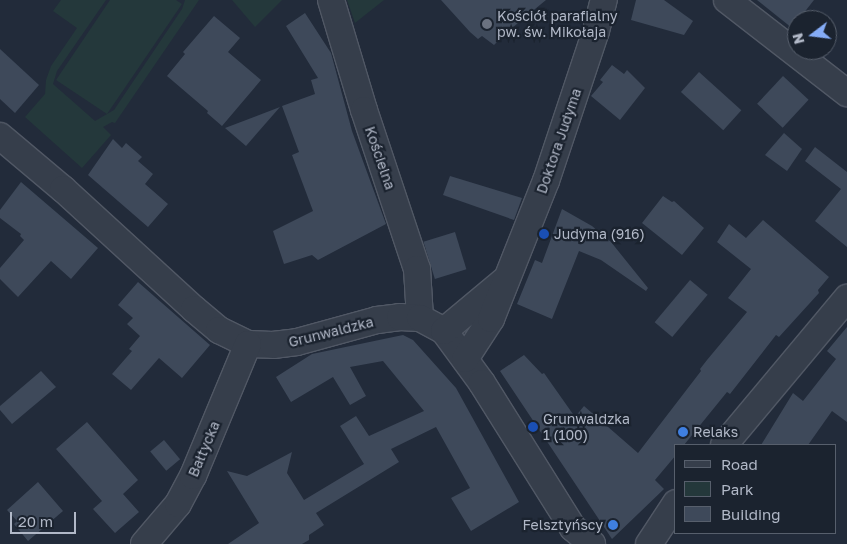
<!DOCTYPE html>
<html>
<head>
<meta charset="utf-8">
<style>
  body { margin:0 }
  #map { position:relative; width:847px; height:544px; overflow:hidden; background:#222b3a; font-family:"Golos Text",sans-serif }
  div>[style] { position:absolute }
  .green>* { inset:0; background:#24383b }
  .building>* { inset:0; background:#3e495a; transform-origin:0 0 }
  .roads { filter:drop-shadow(1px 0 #515865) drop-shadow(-1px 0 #515865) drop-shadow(0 1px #515865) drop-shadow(0 -1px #515865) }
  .minor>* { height:26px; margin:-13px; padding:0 13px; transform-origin:13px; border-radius:13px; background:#363e4b }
  .dots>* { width:14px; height:14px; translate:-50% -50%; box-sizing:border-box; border:2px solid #1b232f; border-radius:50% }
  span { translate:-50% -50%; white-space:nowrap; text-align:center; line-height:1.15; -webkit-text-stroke:4.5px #1b232f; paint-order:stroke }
  .poi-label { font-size:14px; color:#b1b8c7 }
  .left { translate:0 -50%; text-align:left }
  .right { translate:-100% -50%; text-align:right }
  .street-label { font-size:14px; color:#b1b8c7 }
  .legend { position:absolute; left:674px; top:444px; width:162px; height:90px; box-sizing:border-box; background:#1b232f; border:1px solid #575f6c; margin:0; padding:6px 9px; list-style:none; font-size:15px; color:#b1b8c7 }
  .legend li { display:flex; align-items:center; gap:10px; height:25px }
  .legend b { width:25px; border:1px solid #575f6c }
  .north { position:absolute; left:787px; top:10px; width:50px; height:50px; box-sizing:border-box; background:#1b232f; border:1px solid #575f6c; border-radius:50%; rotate:255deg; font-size:14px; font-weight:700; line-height:20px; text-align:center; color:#b1b8c7 }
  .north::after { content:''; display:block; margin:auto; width:18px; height:22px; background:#85acf7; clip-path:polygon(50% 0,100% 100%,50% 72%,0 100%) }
  .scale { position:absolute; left:10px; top:512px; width:66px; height:22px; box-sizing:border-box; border:2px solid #b1b8c7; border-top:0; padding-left:6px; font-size:15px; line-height:18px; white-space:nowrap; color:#b1b8c7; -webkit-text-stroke:4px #1b232f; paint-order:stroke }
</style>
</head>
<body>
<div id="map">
  <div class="green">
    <div style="clip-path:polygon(61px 0,106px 0,57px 71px,53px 84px,95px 121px,114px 110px,182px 9px,185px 0,199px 0,115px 123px,112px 122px,103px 127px,111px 135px,82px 168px,25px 117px,45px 94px,46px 80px,51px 66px,77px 28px,53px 11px)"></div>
    <div style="clip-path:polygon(110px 0,176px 0,182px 4px,107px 114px,56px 80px)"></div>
    <div style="clip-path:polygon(232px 0,282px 0,255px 27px)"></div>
    <div style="clip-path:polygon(347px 0,384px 0,355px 23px)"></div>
  </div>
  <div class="building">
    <div style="clip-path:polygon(441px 0,546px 0,506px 33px,494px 45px,482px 36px,478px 39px,470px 32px)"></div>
    <div style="clip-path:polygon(636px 0,664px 0,693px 21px,684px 35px,631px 20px)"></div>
    <div style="clip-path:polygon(757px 0,814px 0,792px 28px)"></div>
    <div style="clip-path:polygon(305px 13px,331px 53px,352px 131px,386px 224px,318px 260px,312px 255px,284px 264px,273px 231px,313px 211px,292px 155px,299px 152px,282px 106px,315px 94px,311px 80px,318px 78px,286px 26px)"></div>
    <div style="clip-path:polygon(214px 16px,240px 38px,228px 52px,261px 80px,222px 126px,207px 113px,208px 111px,167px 76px,185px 54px,183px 52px)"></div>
    <div style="clip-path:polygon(0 49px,39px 85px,15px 113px,0 99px)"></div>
    <div style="clip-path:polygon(612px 65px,624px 74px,627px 70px,645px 88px,620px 120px,591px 96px,603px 82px,600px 80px)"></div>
    <div style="left:699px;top:72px;width:57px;height:27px;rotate:42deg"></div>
    <div style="left:783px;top:76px;width:35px;height:38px;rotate:43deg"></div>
    <div style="clip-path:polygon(280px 107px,246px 146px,225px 128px)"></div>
    <div style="clip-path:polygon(784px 133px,802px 149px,787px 171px,765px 155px)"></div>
    <div style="clip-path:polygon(113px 139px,122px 148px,126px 143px,142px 157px,138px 161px,153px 174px,145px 184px,168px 204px,148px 227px,88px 175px)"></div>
    <div style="clip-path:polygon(815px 147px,847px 172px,847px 247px,815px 221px,841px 189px,805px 161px)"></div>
    <div style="clip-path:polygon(450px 176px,522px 198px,514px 220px,443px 195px)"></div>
    <div style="clip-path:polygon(21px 182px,98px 248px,71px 279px,51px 261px,18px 297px,0 279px,0 268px,24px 240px,20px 236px,21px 234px,0 218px,0 210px)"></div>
    <div style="clip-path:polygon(663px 196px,672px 202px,674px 201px,704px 228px,682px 255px,642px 223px)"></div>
    <div style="clip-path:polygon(562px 209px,592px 226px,611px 242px,648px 288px,646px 291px,601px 260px,579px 251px,552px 319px,517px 304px,535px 260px,542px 263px)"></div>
    <div style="clip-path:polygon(763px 220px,829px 277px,818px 290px,819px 293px,779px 337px,776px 335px,730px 394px,727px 392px,684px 445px,676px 445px,676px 455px,655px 480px,664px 489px,612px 539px,500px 371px,524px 355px,542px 374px,544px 373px,575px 417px,584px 406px,638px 453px,701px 371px,700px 369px,707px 360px,747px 312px,728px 298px,751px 269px,717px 242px,729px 224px,746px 238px)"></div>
    <div style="left:455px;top:232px;width:39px;height:33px;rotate:73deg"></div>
    <div style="left:690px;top:280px;width:23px;height:55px;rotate:40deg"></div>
    <div style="clip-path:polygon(138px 282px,210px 345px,182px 378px,159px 358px,131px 390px,112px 374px,132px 351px,129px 349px,140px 336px,127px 324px,133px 318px,118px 305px)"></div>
    <div style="clip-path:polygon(847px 327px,847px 422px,832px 411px,808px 445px,761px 445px,793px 393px,803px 401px,836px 359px,827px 351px)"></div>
    <div style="clip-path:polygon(403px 335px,413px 340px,456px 388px,519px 502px,471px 531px,451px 498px,470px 488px,436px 427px,391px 449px,399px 462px,316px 513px,324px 525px,309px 535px,309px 540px,302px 544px,228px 544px,259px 523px,227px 471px,247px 476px,292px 452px,287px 473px,304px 500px,364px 464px,340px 426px,356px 416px,369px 436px,424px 411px,383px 361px,350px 367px,366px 396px,350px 405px,333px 377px,291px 402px,276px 377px,312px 354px)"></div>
    <div style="clip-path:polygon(41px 371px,56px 387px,12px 424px,0 410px,0 406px)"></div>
    <div style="clip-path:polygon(87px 422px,138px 480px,123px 494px,139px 512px,115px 533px,93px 509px,102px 501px,56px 449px)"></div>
    <div style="left:164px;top:440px;width:25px;height:18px;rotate:50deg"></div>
    <div style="clip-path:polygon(38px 482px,63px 511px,28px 541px,14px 524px,17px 521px,7px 510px)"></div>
  </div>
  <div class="roads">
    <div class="minor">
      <div style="left:331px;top:0;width:115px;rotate:73.3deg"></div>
      <div style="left:364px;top:110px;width:168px;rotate:71.6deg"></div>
      <div style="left:417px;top:269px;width:49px;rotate:86.5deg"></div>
      <div style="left:727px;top:0;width:152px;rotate:37.8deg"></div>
      <div style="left:0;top:136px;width:82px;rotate:40.1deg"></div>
      <div style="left:63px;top:189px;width:178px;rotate:42.5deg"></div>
      <div style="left:194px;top:309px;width:33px;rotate:40deg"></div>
      <div style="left:219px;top:330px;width:32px;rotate:26deg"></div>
      <div style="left:248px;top:344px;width:25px;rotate:2deg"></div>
      <div style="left:273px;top:345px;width:24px;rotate:-7deg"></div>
      <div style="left:297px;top:342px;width:83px;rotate:-15.4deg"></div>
      <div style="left:377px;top:320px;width:23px;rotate:-7deg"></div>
      <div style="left:400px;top:317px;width:20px;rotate:3deg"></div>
      <div style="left:420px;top:318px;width:27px;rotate:28deg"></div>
      <div style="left:444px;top:331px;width:64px;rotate:53.8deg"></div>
      <div style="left:482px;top:383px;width:171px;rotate:57.9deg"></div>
      <div style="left:573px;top:528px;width:25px;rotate:40deg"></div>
      <div style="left:444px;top:331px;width:78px;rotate:-39.8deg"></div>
      <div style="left:465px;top:359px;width:48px;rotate:-57deg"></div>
      <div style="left:491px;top:319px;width:149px;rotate:-68.3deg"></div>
      <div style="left:546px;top:181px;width:158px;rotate:-71.6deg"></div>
      <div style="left:596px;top:31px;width:32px;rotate:-76deg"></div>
      <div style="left:724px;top:445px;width:192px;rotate:-50.1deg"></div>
      <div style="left:144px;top:544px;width:52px;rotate:-49.6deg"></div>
      <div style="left:178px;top:504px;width:32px;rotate:-62deg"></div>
      <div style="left:193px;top:476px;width:143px;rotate:-67.4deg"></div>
      <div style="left:649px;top:544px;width:49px;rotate:-56.6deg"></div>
    </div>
  </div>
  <div class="dots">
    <div style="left:487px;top:24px;background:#6b7280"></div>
    <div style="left:544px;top:234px;background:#1a4fb4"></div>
    <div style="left:533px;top:427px;background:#1a4fb4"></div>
    <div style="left:683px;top:432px;background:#3f7fe0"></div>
    <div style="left:613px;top:525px;background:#3f7fe0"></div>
  </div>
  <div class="poi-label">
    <span class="left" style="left:497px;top:24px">Kościół parafialny<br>pw. św. Mikołaja</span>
    <span class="left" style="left:554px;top:234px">Judyma (916)</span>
    <span class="left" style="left:543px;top:427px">Grunwaldzka<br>1 (100)</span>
    <span class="left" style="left:693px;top:432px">Relaks</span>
    <span class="right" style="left:603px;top:525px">Felsztyńscy</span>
  </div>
  <div class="street-label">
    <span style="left:559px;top:141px;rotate:-71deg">Doktora Judyma</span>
    <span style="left:380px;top:158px;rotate:71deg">Kościelna</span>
    <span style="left:331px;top:332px;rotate:-14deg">Grunwaldzka</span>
    <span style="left:204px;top:449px;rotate:-67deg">Bałtycka</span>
  </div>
  <ul class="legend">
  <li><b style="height:6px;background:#363e4b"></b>Road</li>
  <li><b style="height:14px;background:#24383b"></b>Park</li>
  <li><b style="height:14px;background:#3e495a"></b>Building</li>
  </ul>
  <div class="north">N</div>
  <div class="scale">20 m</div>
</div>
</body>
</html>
